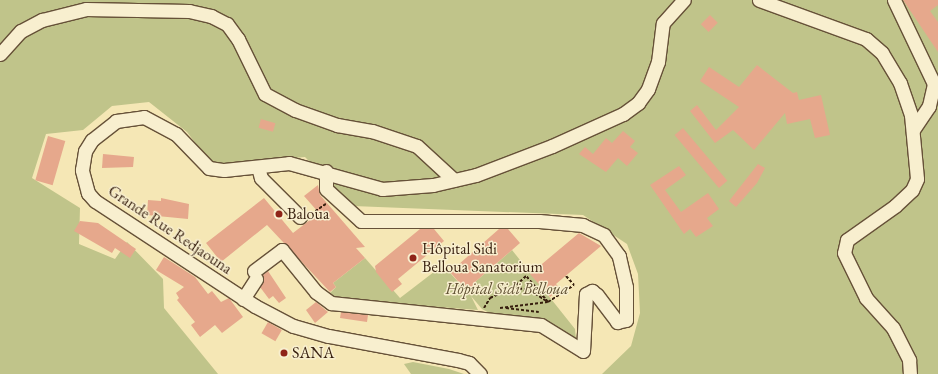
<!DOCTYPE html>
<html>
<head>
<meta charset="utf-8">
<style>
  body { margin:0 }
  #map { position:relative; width:938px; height:374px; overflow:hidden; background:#f5e7b5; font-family:"EB Garamond",serif }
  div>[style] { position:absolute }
  .green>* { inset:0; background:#c0c48a }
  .building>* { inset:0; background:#e6a88c; transform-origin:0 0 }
  .path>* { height:2px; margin-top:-1px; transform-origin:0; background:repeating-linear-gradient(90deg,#371f0e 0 3px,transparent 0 5px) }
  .roads { filter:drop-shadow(1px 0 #665138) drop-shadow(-1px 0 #665138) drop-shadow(0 1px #665138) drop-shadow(0 -1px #665138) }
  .minor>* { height:13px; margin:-6.5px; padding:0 6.5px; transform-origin:6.5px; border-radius:6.5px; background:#f8efcf }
  .dots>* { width:11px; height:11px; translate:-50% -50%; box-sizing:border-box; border:2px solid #f8efcf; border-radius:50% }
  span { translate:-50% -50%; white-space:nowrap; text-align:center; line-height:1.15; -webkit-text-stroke:3px #f8efcf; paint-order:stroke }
  .poi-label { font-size:16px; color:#371f0e }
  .left { translate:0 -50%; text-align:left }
  .street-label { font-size:16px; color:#371f0e }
  .park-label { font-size:16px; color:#605133; font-style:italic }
</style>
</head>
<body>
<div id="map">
  <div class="green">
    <div style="clip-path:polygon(0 0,938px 0,938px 374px,602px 374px,631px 346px,640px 313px,638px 274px,627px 244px,583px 215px,353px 206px,305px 157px,212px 165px,187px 132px,149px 102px,112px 106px,83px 130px,46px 134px,32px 178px,80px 208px,79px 244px,115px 259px,127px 242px,163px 279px,164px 308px,218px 374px,0 374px)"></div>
    <div style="clip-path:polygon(512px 250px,575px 329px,576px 340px,495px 316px,482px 309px,471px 296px,478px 310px,332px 299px,327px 296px,336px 287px,333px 283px,365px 258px,400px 298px,443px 265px,470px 295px,479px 287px,475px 282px)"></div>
    <div style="clip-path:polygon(413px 362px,449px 369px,464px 374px,411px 374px,404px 364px)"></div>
  </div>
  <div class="building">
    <div style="clip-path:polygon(903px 0,938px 0,938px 5px,930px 11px,938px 22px,938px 52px)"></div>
    <div style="left:710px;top:15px;width:11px;height:13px;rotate:45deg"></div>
    <div style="clip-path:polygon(757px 65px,793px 93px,797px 92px,799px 100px,821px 95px,830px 135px,815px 138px,810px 119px,787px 124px,785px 113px,754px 150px,733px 130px,715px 143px,690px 111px,697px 105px,716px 130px,739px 107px,700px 81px,709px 67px,739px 87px)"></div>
    <div style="left:261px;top:119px;width:15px;height:9px;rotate:16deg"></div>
    <div style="left:683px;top:128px;width:69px;height:11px;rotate:50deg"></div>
    <div style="clip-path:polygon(623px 131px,635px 141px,630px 147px,638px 153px,627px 166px,618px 158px,606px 172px,579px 154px,585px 147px,593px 154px,606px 138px,612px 143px)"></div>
    <div style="left:48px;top:136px;width:18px;height:46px;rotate:16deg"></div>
    <div style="clip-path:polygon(103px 154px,134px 157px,133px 167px,102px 168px)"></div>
    <div style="clip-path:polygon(758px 164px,765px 168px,757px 183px,736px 207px,729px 201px)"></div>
    <div style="clip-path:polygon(679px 166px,686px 175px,665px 190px,681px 212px,708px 193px,719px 209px,707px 218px,713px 226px,696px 237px,690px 229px,684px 234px,650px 185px)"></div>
    <div style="clip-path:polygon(318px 185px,320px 195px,365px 247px,356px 248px,365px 258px,333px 283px,336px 287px,330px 292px,267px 225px,221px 262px,206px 243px,264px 198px,293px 233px,319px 213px,304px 196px)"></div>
    <div style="clip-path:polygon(161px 198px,189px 204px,188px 219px,147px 215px,148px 200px,161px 201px)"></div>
    <div style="clip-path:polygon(80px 221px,98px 223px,136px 249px,130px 258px,115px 248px,112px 253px,74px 231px)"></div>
    <div style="clip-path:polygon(420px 229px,434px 229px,444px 241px,398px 279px,402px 284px,392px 292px,376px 272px,375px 266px)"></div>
    <div style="clip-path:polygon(499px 229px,508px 229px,520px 243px,475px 282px,479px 287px,470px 295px,450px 272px)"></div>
    <div style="clip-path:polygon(579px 233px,601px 246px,556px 284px,560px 289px,550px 297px,530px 274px)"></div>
    <div style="clip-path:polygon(164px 257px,195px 277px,208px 294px,212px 291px,221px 302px,229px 298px,243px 317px,222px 333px,215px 325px,200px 337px,191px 325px,195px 322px,177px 300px,179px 298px,176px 293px,184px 287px,156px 270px)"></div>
    <div style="clip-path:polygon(268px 271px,286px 298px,279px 303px,273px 296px,269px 299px,260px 287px,263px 275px)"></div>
    <div style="clip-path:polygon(316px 302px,328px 312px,315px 323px,306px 310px)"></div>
    <div style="clip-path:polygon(341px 312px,368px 315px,367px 322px,340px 318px)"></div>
    <div style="left:268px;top:322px;width:16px;height:13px;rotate:30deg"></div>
  </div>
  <div class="path">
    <div style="left:311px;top:214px;width:18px;rotate:-34deg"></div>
    <div style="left:566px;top:276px;width:12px;rotate:48deg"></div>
    <div style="left:484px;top:308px;width:12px;rotate:-59deg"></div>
    <div style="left:490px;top:298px;width:26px;rotate:-25deg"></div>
    <div style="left:500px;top:308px;width:48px;rotate:-7.1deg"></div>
    <div style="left:548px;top:302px;width:34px;rotate:-130deg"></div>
    <div style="left:526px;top:276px;width:16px;rotate:137deg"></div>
    <div style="left:514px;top:287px;width:17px;rotate:13deg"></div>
    <div style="left:531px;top:291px;width:20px;rotate:33deg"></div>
    <div style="left:548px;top:302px;width:31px;rotate:-33deg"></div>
    <div style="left:506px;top:308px;width:33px;rotate:7deg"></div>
  </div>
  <div class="roads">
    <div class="minor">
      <div style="left:759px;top:0;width:114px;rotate:20deg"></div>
      <div style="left:866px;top:39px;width:21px;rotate:41deg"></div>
      <div style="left:882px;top:53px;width:35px;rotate:59deg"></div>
      <div style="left:900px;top:83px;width:34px;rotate:71deg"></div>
      <div style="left:911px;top:115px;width:64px;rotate:84.6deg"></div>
      <div style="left:917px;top:179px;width:12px;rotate:114deg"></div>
      <div style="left:912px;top:190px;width:23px;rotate:137deg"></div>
      <div style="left:895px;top:206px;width:59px;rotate:144.7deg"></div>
      <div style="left:847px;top:240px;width:13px;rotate:103deg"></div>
      <div style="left:844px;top:253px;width:50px;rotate:63.9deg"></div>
      <div style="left:866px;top:298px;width:40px;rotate:48deg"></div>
      <div style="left:893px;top:328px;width:36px;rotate:63deg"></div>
      <div style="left:909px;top:360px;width:14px;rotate:86deg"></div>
      <div style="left:894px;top:0;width:93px;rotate:64.5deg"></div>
      <div style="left:934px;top:84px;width:23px;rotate:103deg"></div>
      <div style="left:929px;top:106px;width:29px;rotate:124deg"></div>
      <div style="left:0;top:54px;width:31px;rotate:-48deg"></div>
      <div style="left:21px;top:31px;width:24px;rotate:-28deg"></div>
      <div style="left:42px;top:20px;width:45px;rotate:-14deg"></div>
      <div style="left:86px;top:9px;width:103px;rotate:1.1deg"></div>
      <div style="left:189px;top:11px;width:23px;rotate:13deg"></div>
      <div style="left:211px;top:16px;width:18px;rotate:27deg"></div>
      <div style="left:227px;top:24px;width:19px;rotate:54deg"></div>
      <div style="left:238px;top:39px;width:61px;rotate:63.9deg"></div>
      <div style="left:265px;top:94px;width:34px;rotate:28deg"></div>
      <div style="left:295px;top:110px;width:45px;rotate:19.7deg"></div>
      <div style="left:337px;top:125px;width:36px;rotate:10deg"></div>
      <div style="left:372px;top:131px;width:47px;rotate:18.4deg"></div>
      <div style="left:417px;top:146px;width:50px;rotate:42.6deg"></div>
      <div style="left:258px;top:167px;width:11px;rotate:75deg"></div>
      <div style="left:261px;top:178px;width:55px;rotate:45deg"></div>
      <div style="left:254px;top:271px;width:35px;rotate:-37deg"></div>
      <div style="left:282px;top:250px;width:54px;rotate:51deg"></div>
      <div style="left:316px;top:292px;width:19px;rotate:36deg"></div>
      <div style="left:331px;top:303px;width:211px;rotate:6deg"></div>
      <div style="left:541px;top:325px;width:49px;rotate:31.8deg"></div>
      <div style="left:583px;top:351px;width:57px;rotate:-87deg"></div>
      <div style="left:586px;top:294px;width:7px;rotate:-27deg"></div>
      <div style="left:592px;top:291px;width:6px;rotate:39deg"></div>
      <div style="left:597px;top:295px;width:34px;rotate:53deg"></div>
      <div style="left:617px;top:322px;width:9px;rotate:-13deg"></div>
      <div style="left:626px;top:320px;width:33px;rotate:-90deg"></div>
      <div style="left:626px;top:287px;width:32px;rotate:-103deg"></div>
      <div style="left:619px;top:256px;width:26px;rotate:-126deg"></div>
      <div style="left:604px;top:235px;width:23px;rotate:-155deg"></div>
      <div style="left:583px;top:225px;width:44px;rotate:-174.8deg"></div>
      <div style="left:539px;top:221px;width:178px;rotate:180deg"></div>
      <div style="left:361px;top:221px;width:47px;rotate:-137.6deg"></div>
      <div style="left:326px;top:189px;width:18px;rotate:-90deg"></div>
      <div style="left:243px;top:299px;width:24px;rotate:-57deg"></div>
      <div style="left:480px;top:374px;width:16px;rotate:-135deg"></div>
      <div style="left:469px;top:363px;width:11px;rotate:-165deg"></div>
      <div style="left:458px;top:360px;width:132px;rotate:-169.5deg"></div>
      <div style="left:328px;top:336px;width:36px;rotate:-164deg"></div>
      <div style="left:293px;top:326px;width:43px;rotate:-152.2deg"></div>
      <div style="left:255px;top:306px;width:191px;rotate:-146.7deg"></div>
      <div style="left:95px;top:201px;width:11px;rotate:-131deg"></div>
      <div style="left:88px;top:193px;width:24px;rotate:-105deg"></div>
      <div style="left:82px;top:170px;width:19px;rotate:-81deg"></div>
      <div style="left:85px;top:151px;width:13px;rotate:-58deg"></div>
      <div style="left:92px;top:140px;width:31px;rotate:-38deg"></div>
      <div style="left:116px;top:121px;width:28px;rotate:-8deg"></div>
      <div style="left:144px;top:117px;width:36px;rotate:28deg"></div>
      <div style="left:176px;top:134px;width:47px;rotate:45.9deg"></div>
      <div style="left:209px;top:168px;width:15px;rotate:8deg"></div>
      <div style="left:224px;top:170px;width:65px;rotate:-6.1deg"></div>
      <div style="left:289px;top:163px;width:97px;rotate:15.6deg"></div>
      <div style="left:382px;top:189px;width:51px;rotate:-4.5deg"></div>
      <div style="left:433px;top:185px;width:44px;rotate:-13.1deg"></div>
      <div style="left:476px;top:175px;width:81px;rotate:-20.9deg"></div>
      <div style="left:552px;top:146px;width:78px;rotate:-24.3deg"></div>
      <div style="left:623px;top:114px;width:19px;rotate:-36deg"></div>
      <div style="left:638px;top:103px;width:17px;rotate:-54deg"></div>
      <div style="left:648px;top:89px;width:29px;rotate:-70deg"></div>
      <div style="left:658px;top:62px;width:39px;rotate:-83deg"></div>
      <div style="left:663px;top:23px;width:31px;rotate:-48deg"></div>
    </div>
  </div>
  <div class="dots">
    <div style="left:279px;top:214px;background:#8f2418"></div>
    <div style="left:413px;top:258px;background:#8f2418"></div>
    <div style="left:284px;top:353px;background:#8f2418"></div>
  </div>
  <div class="poi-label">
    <span class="left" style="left:287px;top:214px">Baloua</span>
    <span class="left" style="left:422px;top:258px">Hôpital Sidi<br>Belloua Sanatorium</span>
    <span class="left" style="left:292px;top:353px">SANA</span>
  </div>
  <div class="street-label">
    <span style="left:170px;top:230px;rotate:34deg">Grande Rue Redjaouna</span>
  </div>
  <div class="park-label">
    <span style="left:507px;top:289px">Hôpital Sidi Belloua</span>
  </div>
</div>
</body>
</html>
